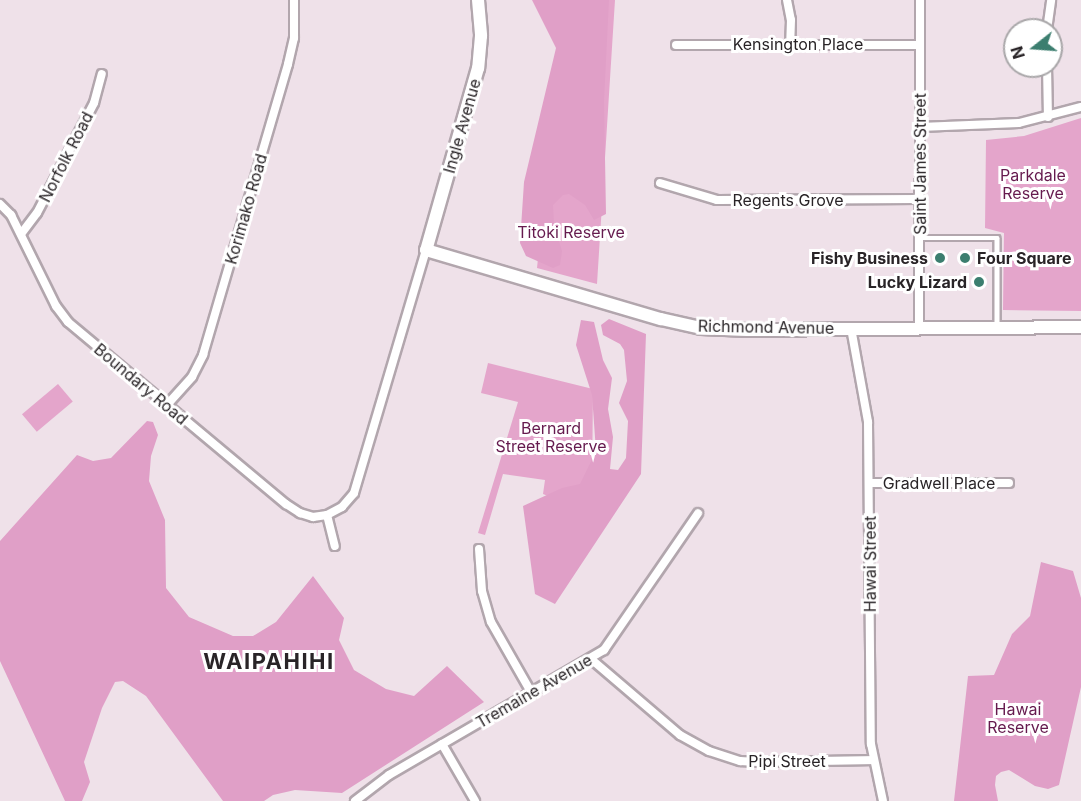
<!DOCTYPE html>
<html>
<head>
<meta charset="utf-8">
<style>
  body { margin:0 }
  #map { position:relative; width:1081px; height:801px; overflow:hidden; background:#efe1e9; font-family:Inter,sans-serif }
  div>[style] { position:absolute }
  .green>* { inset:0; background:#e4a5cb; transform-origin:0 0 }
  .forest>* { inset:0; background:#e09fc7 }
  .roads { filter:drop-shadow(2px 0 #b2a6ad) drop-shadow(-2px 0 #b2a6ad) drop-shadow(0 2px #b2a6ad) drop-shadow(0 -2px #b2a6ad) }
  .lane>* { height:4.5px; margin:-2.25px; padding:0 2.25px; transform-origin:2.25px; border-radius:2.25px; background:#fff }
  .street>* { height:8px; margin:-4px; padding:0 4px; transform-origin:4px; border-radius:4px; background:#fff }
  .secondary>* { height:12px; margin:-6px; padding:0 6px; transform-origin:6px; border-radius:6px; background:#fff }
  .dots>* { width:16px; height:16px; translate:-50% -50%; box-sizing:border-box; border:3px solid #fff; border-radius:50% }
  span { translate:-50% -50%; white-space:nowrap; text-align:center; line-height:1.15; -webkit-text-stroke:6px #fff; paint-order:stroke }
  .street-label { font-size:16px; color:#292427 }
  .park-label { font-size:16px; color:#651a4e }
  .poi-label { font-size:16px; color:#292427; font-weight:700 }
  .right { translate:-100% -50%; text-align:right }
  .left { translate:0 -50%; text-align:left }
  .district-label { font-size:22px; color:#292427; font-weight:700; letter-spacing:1.5px }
  .north { position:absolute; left:1003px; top:18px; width:60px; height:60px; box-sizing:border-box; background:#fff; border:2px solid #a9a7a9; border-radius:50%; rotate:253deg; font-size:16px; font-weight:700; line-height:24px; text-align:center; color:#292427 }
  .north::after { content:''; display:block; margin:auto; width:21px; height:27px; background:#3c7e6f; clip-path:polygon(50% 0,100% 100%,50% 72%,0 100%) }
</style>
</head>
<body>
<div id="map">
  <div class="green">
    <div style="clip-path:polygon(559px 0,615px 0,597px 284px,537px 268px,560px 44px)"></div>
    <div style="clip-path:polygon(1081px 118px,1081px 311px,1003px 310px,1004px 233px,985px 228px,986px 140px,1024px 136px)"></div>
    <div style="clip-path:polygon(488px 363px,593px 389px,592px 486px,575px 507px,543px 494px,545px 480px,503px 474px,485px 535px,478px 533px,518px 402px,481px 393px)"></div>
    <div style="left:58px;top:384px;width:23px;height:47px;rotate:50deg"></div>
  </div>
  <div class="forest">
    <div style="clip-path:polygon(532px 0,609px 0,604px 101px,606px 214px,594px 220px,585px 205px,569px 194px,563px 195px,553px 205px,554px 224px,562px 251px,560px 265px,553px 268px,526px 256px,520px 243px,524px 182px,556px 48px)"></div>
    <div style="clip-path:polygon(609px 319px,646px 334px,641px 474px,555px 604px,535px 594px,523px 506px,562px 488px,580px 484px,596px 451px,592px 395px,576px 345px,581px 320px,594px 322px,603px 360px,612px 378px,608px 409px,613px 437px,610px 469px,618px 470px,626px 458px,628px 421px,619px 403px,627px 381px,624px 350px,620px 344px,603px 335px,601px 325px)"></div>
    <div style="clip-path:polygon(147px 421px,153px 422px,158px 435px,151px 456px,149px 481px,165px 520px,166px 588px,189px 617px,233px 636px,253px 636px,276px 622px,313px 576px,344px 618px,339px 640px,354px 670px,386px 689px,414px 696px,447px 666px,484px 702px,342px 793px,295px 790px,273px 795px,264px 801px,223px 801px,146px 696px,123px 681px,115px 682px,102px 708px,84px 762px,90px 782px,82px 801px,65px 801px,0 661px,0 541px,77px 455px,93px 461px,111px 458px)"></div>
    <div style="clip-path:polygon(1041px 562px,1073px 571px,1081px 598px,1081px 687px,1059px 785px,1048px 789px,1035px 786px,1009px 770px,1001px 772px,996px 776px,995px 785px,998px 801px,954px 801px,968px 676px,994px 675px,1012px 634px,1030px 616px)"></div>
  </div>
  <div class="roads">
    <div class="lane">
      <div style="left:919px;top:238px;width:78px"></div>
      <div style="left:997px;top:238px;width:89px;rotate:90deg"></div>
    </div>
    <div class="street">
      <div style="left:787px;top:0;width:20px;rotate:79deg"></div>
      <div style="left:791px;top:20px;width:24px;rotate:92deg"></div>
      <div style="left:1047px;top:30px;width:30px;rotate:-82deg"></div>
      <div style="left:676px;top:45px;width:244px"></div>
      <div style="left:1047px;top:66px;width:51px;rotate:88.9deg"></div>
      <div style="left:920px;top:127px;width:99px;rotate:-2.3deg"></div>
      <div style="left:1019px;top:123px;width:64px;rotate:-14.5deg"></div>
      <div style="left:660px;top:183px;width:59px;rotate:16.6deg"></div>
      <div style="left:717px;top:200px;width:201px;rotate:-0.3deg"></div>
      <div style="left:0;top:204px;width:16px;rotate:45deg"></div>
      <div style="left:11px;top:215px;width:102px;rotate:63.7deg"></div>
      <div style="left:56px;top:306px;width:20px;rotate:53deg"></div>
      <div style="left:68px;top:322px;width:284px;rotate:39.9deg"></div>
      <div style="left:286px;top:504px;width:17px;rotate:33deg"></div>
      <div style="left:300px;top:513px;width:14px;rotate:17deg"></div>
      <div style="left:313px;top:517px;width:14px;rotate:-8deg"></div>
      <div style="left:327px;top:515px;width:17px;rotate:-28deg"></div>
      <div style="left:342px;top:507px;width:18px;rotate:-49deg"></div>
      <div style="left:354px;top:493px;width:253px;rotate:-73.5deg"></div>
      <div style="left:21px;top:234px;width:26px;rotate:-53deg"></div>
      <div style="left:37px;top:213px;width:124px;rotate:-62.6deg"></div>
      <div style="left:94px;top:103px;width:30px;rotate:-75deg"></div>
      <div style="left:851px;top:328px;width:96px;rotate:79.7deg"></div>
      <div style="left:868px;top:422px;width:322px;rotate:89.5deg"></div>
      <div style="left:871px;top:744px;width:58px;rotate:78.1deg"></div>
      <div style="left:919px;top:328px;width:328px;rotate:-89.8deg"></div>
      <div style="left:166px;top:406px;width:39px;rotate:-48deg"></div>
      <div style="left:192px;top:377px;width:25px;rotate:-63deg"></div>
      <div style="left:203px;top:355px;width:303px;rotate:-73.7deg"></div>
      <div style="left:288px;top:64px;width:27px;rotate:-77deg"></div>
      <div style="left:294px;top:38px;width:38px;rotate:-90deg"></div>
      <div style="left:869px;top:483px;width:140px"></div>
      <div style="left:327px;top:515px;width:32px;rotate:76deg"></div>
      <div style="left:479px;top:549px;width:42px;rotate:85.9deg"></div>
      <div style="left:482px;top:591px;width:32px;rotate:74deg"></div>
      <div style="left:491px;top:622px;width:83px;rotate:60.3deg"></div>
      <div style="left:591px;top:659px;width:117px;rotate:40.5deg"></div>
      <div style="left:680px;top:735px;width:33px;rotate:29deg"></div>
      <div style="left:709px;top:751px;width:33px;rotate:18deg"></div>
      <div style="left:740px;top:761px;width:22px;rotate:3deg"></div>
      <div style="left:762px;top:762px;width:111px;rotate:-1deg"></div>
      <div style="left:442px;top:744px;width:66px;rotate:59.9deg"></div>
      <div style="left:355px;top:801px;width:43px;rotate:-37.4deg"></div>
      <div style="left:389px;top:775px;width:249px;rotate:-30.2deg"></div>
      <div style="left:604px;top:650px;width:166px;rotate:-55.5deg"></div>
    </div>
    <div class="secondary">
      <div style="left:478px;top:0;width:36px;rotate:85deg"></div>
      <div style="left:481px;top:36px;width:32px;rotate:95deg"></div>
      <div style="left:478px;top:68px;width:189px;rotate:105.9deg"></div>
      <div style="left:426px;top:250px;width:245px;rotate:16.4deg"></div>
      <div style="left:661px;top:319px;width:41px;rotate:12.7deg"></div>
      <div style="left:701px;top:328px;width:47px;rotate:2.4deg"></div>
      <div style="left:748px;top:330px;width:333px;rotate:-0.5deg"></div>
    </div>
  </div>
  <div class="dots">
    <div style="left:940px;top:258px;background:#3c7e6f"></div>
    <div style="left:965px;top:258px;background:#3c7e6f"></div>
    <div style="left:979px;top:282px;background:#3c7e6f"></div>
  </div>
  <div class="street-label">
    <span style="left:798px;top:44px">Kensington Place</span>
    <span style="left:462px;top:126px;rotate:-74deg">Ingle Avenue</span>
    <span style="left:66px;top:157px;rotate:-63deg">Norfolk Road</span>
    <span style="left:920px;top:164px;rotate:-90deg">Saint James Street</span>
    <span style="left:788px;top:200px">Regents Grove</span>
    <span style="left:246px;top:209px;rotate:-74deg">Korimako Road</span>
    <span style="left:766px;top:327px;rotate:1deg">Richmond Avenue</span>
    <span style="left:141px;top:384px;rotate:40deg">Boundary Road</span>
    <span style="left:939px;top:483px">Gradwell Place</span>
    <span style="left:870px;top:564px;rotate:-90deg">Hawai Street</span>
    <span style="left:534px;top:691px;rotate:-30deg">Tremaine Avenue</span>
    <span style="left:787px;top:761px">Pipi Street</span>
  </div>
  <div class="park-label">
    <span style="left:1033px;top:184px">Parkdale<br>Reserve</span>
    <span style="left:571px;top:232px">Titoki Reserve</span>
    <span style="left:551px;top:437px">Bernard<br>Street Reserve</span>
    <span style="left:1018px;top:718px">Hawai<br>Reserve</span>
  </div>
  <div class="poi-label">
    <span class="right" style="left:928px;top:258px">Fishy Business</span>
    <span class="left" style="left:977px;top:258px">Four Square</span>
    <span class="right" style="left:967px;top:282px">Lucky Lizard</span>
  </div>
  <div class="district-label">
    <span style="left:269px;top:662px">WAIPAHIHI</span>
  </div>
  <div class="north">N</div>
</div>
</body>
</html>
